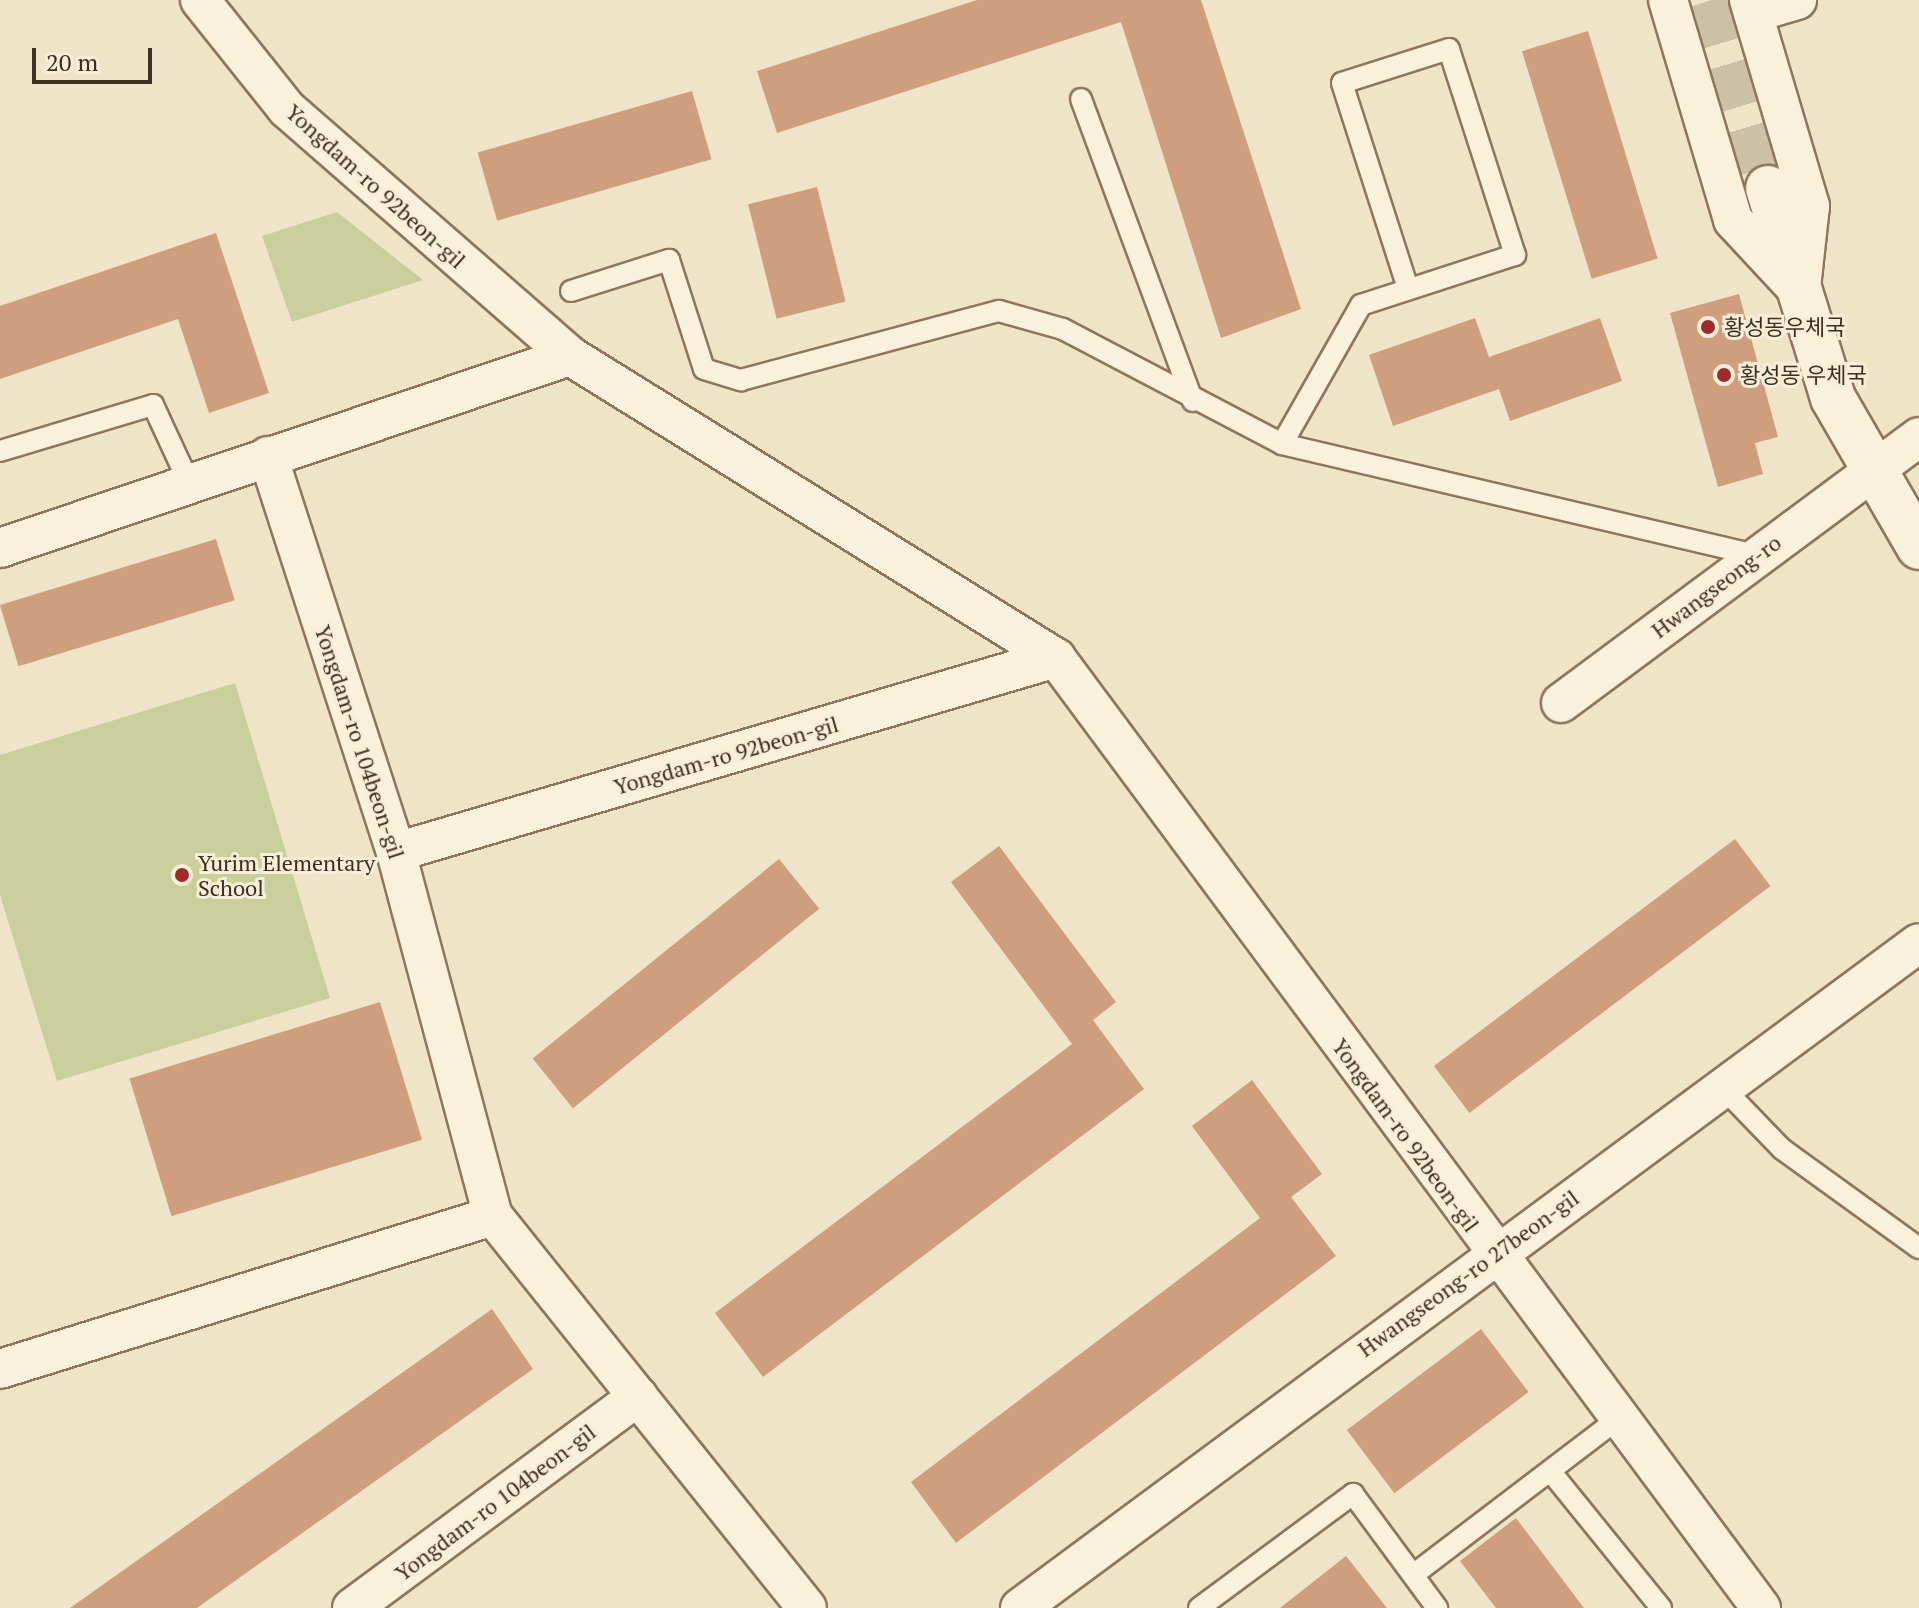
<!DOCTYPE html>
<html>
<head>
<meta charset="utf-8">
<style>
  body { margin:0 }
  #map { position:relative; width:1919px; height:1608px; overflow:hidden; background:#f0e4c8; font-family:"PT Serif","Noto Sans KR",serif }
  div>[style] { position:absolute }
  .green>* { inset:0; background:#c9cf9b }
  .building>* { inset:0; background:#cf9f7d; transform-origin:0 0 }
  .secondary-tunnel>* { height:44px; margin-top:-22px; transform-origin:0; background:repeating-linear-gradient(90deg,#ccc0a6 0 44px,transparent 0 66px) }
  .roads { filter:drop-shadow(2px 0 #8d765c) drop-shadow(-2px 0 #8d765c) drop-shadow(0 2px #8d765c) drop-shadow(0 -2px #8d765c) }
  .lane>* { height:20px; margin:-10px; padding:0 10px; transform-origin:10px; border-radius:10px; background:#faf1dc }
  .street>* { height:38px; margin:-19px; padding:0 19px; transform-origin:19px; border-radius:19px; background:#faf1dc }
  .secondary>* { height:44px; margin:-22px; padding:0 22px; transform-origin:22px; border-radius:22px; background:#faf1dc }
  .dots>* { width:22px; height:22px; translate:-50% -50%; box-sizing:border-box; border:4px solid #f7eed8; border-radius:50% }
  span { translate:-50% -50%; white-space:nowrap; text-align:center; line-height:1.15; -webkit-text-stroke:6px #f7eed8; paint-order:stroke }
  .street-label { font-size:22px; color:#3d2e20 }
  .poi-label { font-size:22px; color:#3d2e20 }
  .left { translate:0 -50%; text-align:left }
  .scale { position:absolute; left:32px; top:48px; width:120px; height:36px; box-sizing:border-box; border:4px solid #3d2e20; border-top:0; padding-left:10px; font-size:24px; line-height:28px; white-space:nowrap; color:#3d2e20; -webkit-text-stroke:6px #f7eed8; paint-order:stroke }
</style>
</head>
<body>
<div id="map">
  <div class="green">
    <div style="clip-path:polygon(337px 212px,423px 280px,292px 322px,262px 236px)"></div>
    <div style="clip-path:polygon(235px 683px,330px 998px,57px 1081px,0 895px,0 755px)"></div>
  </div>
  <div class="building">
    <div style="clip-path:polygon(977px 0,1201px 0,1301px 309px,1221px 338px,1121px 22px,777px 133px,757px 71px)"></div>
    <div style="left:1588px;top:31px;width:238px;height:69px;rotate:73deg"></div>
    <div style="left:692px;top:91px;width:71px;height:223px;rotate:74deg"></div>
    <div style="left:817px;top:187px;width:118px;height:71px;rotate:76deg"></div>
    <div style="clip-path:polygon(216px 233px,269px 393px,209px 413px,178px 319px,0 379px,0 306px)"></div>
    <div style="clip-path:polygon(1739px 294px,1778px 437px,1755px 443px,1763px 474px,1718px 487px,1670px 313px)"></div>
    <div style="clip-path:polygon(1475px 318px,1489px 357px,1600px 318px,1622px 381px,1510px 421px,1499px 389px,1393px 426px,1369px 355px)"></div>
    <div style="left:216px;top:539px;width:64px;height:226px;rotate:73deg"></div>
    <div style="left:1735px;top:839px;width:59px;height:377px;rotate:53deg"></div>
    <div style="clip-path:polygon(999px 846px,1116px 1002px,1093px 1020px,1144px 1089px,763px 1377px,715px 1313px,1072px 1044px,951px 882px)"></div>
    <div style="left:779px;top:859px;width:64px;height:317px;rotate:51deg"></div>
    <div style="left:380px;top:1002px;width:144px;height:262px;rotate:73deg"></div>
    <div style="clip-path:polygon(1252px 1080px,1322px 1174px,1291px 1197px,1336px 1256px,956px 1543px,911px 1482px,1260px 1218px,1192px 1126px)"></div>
    <div style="clip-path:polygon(492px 1309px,533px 1369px,197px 1608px,70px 1608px)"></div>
    <div style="left:1481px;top:1329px;width:79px;height:168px;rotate:53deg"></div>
    <div style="clip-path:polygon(1516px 1518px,1584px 1608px,1496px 1608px,1460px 1561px)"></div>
    <div style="clip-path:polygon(1346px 1556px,1387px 1608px,1280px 1608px)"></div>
  </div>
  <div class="secondary-tunnel">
    <div style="left:1712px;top:0;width:196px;rotate:73.4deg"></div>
  </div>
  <div class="roads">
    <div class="lane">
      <div style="left:1081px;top:99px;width:322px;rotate:69.7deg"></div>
      <div style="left:571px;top:291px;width:103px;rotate:-17.6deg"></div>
      <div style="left:669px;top:260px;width:114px;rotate:72.2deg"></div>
      <div style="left:704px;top:369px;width:39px;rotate:17deg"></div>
      <div style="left:741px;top:380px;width:267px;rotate:-15deg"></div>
      <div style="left:999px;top:311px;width:66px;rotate:15.7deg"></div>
      <div style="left:1063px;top:329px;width:247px;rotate:27.7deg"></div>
      <div style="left:1282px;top:444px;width:485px;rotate:13.2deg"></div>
      <div style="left:1282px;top:444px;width:160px;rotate:-60.4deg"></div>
      <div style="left:1361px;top:305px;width:162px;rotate:-18deg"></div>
      <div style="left:1515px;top:255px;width:216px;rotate:-107.8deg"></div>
      <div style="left:1449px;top:49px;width:112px;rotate:162.4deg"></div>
      <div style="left:1342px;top:83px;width:213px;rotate:72.2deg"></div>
      <div style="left:0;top:451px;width:160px;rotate:-16.7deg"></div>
      <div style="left:153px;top:405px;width:86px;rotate:65.2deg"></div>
      <div style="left:1724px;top:1089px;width:83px;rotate:46deg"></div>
      <div style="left:1782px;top:1149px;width:169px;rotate:35.9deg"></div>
      <div style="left:1551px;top:1472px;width:175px;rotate:51deg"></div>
      <div style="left:1413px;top:1575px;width:258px;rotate:-37.3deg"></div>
      <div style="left:1199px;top:1608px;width:192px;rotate:-36.5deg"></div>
      <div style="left:1353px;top:1494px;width:142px;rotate:53.6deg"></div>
    </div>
    <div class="street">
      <div style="left:200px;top:0;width:139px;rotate:51.4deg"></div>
      <div style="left:287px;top:109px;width:376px;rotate:41.1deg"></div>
      <div style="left:570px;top:356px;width:572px;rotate:31.86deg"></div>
      <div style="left:1056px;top:658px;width:1183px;rotate:53.42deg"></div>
      <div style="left:1668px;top:0;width:229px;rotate:73.5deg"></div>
      <div style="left:1733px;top:220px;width:98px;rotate:47.1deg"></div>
      <div style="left:1749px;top:0;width:215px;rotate:73.5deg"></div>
      <div style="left:1810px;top:206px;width:82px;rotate:96.3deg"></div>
      <div style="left:1753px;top:13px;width:46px;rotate:-16.5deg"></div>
      <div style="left:268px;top:456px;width:416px;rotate:72.1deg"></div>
      <div style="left:396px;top:852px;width:377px;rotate:75.1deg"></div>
      <div style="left:0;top:548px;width:601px;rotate:-18.62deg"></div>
      <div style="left:1561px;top:703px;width:446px;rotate:-36.6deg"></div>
      <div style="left:396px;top:852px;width:688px;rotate:-16.38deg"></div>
      <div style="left:0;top:1369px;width:516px;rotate:-17.24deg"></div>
      <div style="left:493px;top:1216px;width:502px;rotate:51.3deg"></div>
      <div style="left:352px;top:1608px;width:356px;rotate:-36.5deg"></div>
      <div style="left:1020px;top:1608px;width:1118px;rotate:-36.49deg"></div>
    </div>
    <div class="secondary">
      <div style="left:1768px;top:188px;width:220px;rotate:72.8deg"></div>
      <div style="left:1833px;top:398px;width:172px;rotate:60deg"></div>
    </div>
  </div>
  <div class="dots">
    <div style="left:1708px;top:327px;background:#9e2a2b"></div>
    <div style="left:1724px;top:375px;background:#9e2a2b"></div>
    <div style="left:182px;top:875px;background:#9e2a2b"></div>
  </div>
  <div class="street-label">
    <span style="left:376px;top:186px;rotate:42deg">Yongdam-ro 92beon-gil</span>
    <span style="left:1716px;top:586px;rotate:-37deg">Hwangseong-ro</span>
    <span style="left:360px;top:742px;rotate:72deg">Yongdam-ro 104beon-gil</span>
    <span style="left:726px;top:755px;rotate:-16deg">Yongdam-ro 92beon-gil</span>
    <span style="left:1406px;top:1135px;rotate:54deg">Yongdam-ro 92beon-gil</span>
    <span style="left:1468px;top:1273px;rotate:-36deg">Hwangseong-ro 27beon-gil</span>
    <span style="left:495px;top:1502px;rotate:-37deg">Yongdam-ro 104beon-gil</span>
  </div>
  <div class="poi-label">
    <span class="left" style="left:1724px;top:327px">황성동우체국</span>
    <span class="left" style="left:1740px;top:375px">황성동 우체국</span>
    <span class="left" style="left:198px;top:875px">Yurim Elementary<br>School</span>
  </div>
  <div class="scale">20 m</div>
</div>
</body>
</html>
